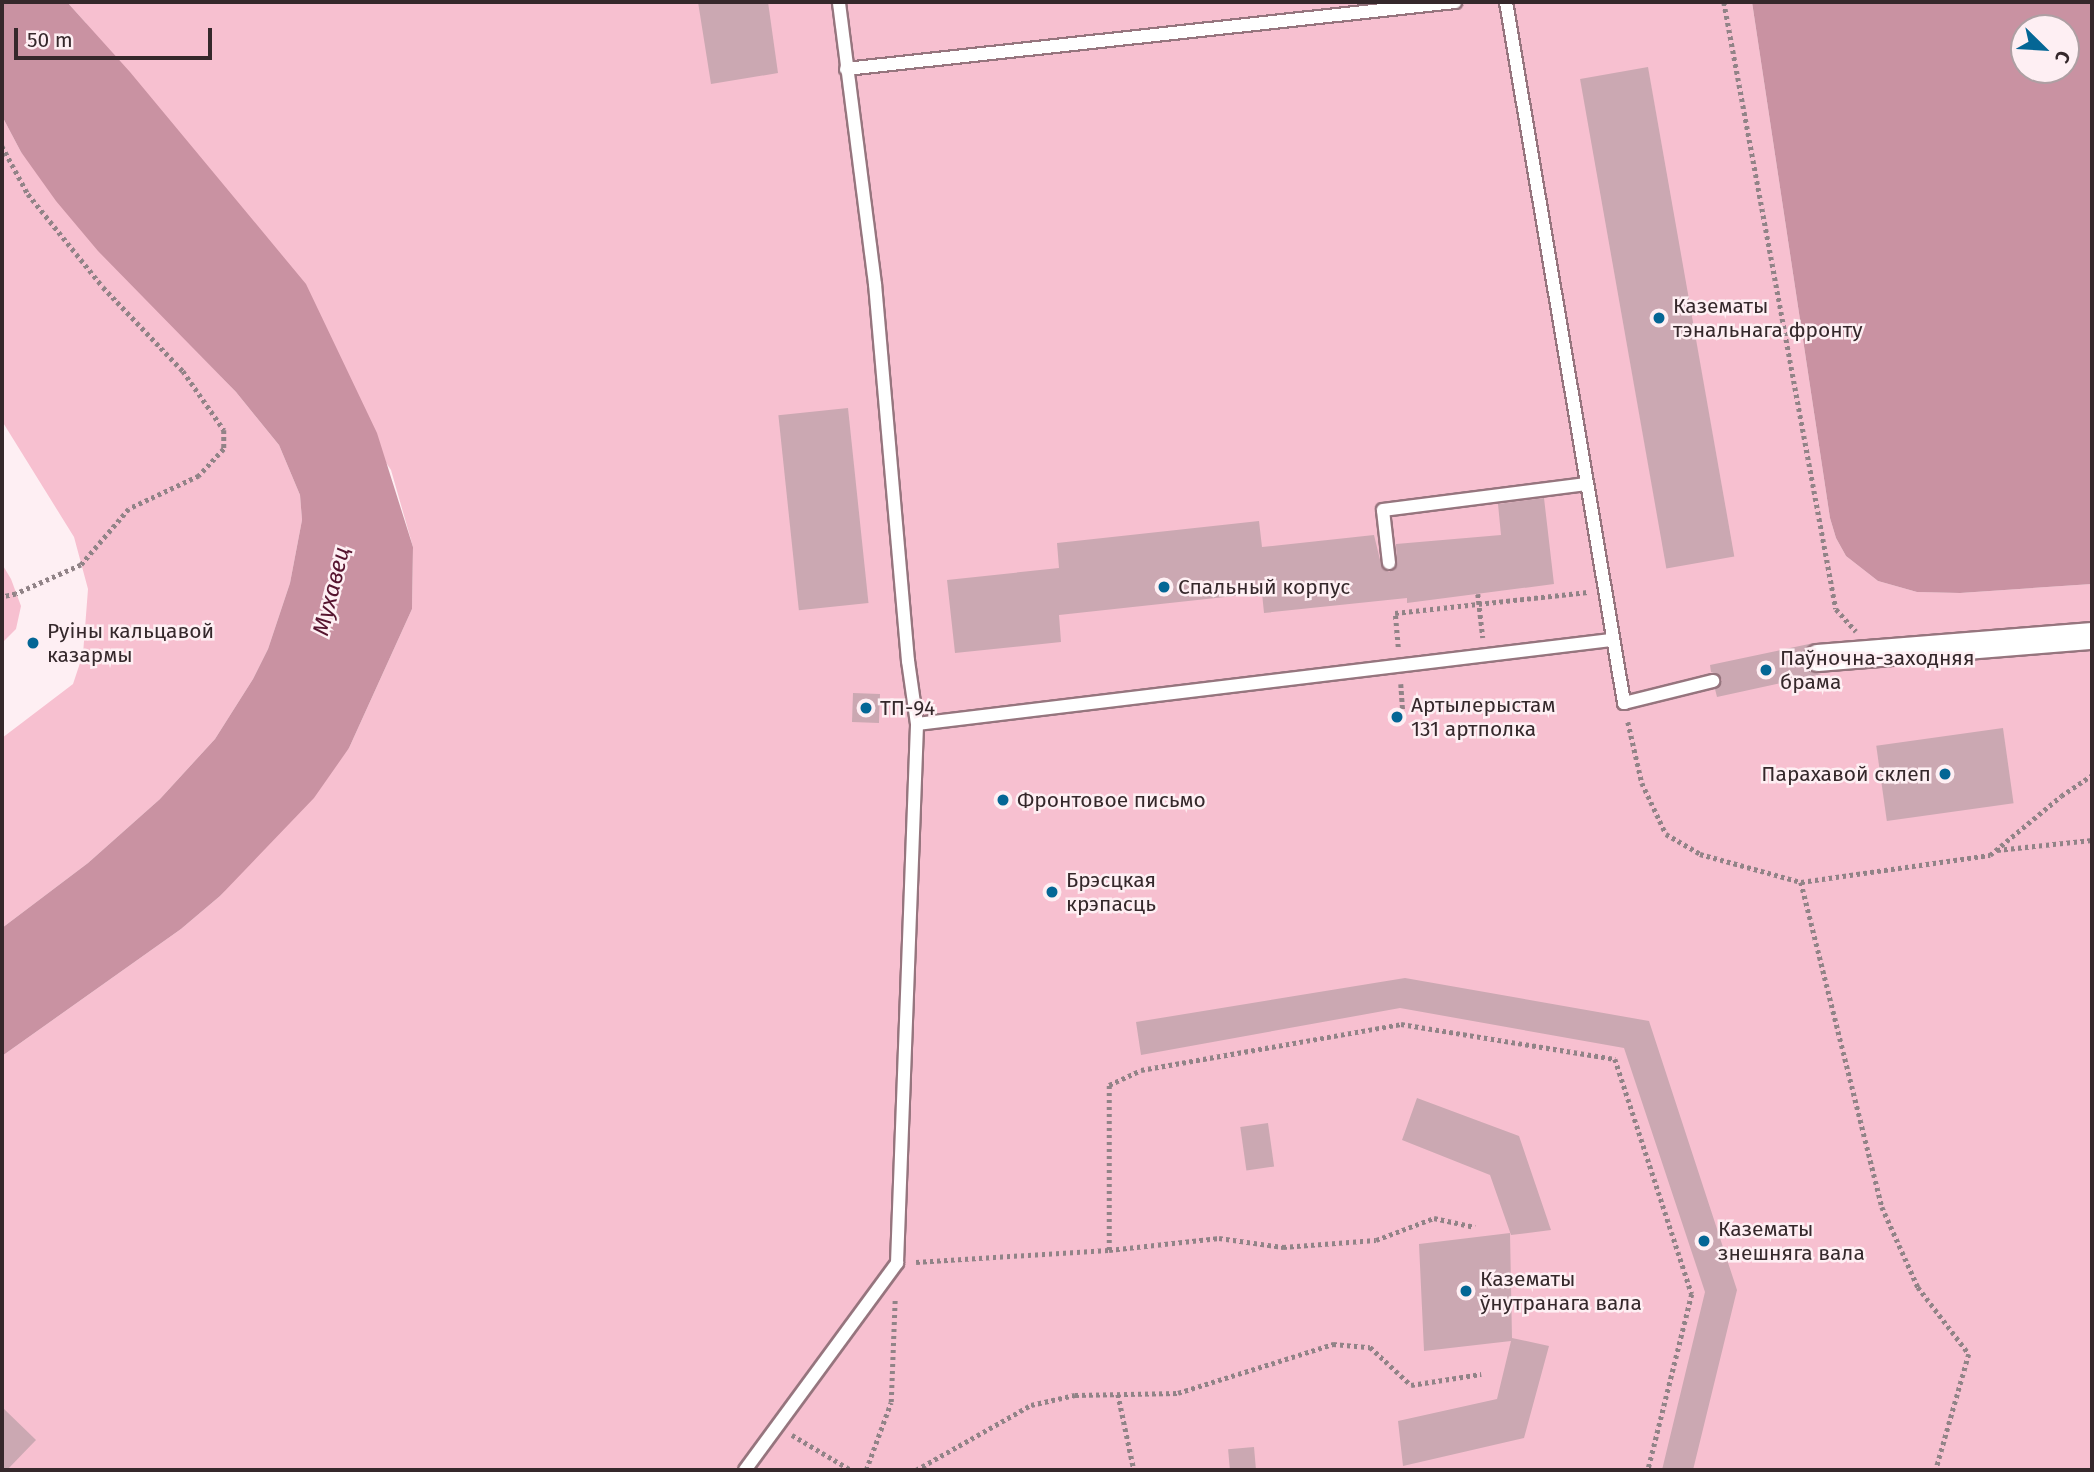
<!DOCTYPE html>
<html>
<head>
<meta charset="utf-8">
<style>
  body { margin:0 }
  #map { position:relative; width:2094px; height:1472px; overflow:hidden; background:#feeff3; font-family:"Fira Sans",sans-serif }
  div>[style] { position:absolute }
  .green>* { inset:0; background:#f7c0d0 }
  .water>* { inset:0; background:#c992a2 }
  .building>* { inset:0; background:#cba8b2; transform-origin:0 0 }
  .path>* { height:4.5px; margin-top:-2.25px; transform-origin:0; background:repeating-linear-gradient(90deg,#918387 0 3.5px,transparent 0 7px) }
  .roads { filter:drop-shadow(2px 0 #96757e) drop-shadow(-2px 0 #96757e) drop-shadow(0 2px #96757e) drop-shadow(0 -2px #96757e) }
  .lane>* { height:12px; margin:-6px; padding:0 6px; transform-origin:6px; border-radius:6px; background:#fff }
  .street>* { height:26px; margin:-13px; padding:0 13px; transform-origin:13px; border-radius:13px; background:#fff }
  .dots>* { width:19px; height:19px; translate:-50% -50%; box-sizing:border-box; border:4px solid #feeff3; border-radius:50% }
  span { translate:-50% -50%; white-space:nowrap; text-align:center; line-height:1.15; -webkit-text-stroke:5px #feeff3; paint-order:stroke }
  .poi-label { font-size:21px; color:#35282b }
  .left { translate:0 -50%; text-align:left }
  .right { translate:-100% -50%; text-align:right }
  .water-label { font-size:23px; color:#55132e; font-style:italic }
  .frame { position:absolute; inset:0; border:4px solid #35282b; pointer-events:none }
  .north { position:absolute; left:2010px; top:14px; width:70px; height:70px; box-sizing:border-box; background:#feeff3; border:2px solid #ae9fa3; border-radius:50%; rotate:114deg; font-size:19px; font-weight:700; line-height:28px; text-align:center; color:#35282b }
  .north::after { content:''; display:block; margin:auto; width:24px; height:32px; background:#046695; clip-path:polygon(50% 0,100% 100%,50% 72%,0 100%) }
  .scale { position:absolute; left:14px; top:28px; width:198px; height:32px; box-sizing:border-box; border:4px solid #35282b; border-top:0; padding-left:9px; font-size:21px; line-height:24px; white-space:nowrap; color:#35282b; -webkit-text-stroke:5px #feeff3; paint-order:stroke }
</style>
</head>
<body>
<div id="map">
  <div class="green">
    <div style="clip-path:polygon(67px 2px,1752px 2px,1830px 518px,1836px 538px,1846px 556px,1878px 581px,1917px 592px,1960px 593px,2092px 584px,2092px 1470px,2px 1470px,2px 1056px,181px 929px,220px 896px,349px 748px,412px 609px,413px 547px,391px 470px,85px 22px)"></div>
    <div style="clip-path:polygon(2px 116px,21px 152px,178px 332px,236px 392px,279px 445px,300px 495px,302px 520px,290px 583px,268px 649px,253px 679px,215px 739px,160px 799px,88px 863px,2px 928px,2px 738px,73px 684px,83px 654px,88px 589px,74px 537px,2px 421px)"></div>
    <div style="clip-path:polygon(2px 564px,11px 579px,21px 606px,16px 629px,2px 643px)"></div>
  </div>
  <div class="water">
    <div style="clip-path:polygon(2px 2px,67px 2px,130px 72px,306px 284px,377px 433px,413px 547px,412px 609px,349px 748px,314px 798px,220px 896px,181px 929px,2px 1056px,2px 928px,88px 863px,160px 799px,215px 739px,253px 679px,268px 649px,290px 583px,302px 520px,300px 495px,279px 445px,236px 392px,98px 251px,56px 201px,21px 152px,2px 116px)"></div>
    <div style="clip-path:polygon(evenodd,1752px 2px,2092px 2px,2092px 584px,1960px 593px,1917px 592px,1878px 581px,1846px 556px,1836px 538px,1830px 518px,1752px 2px,2024px 28px,2066px 28px,2066px 70px,2024px 70px,2024px 28px)"></div>
  </div>
  <div class="building">
    <div style="clip-path:polygon(698px 2px,768px 2px,778px 73px,711px 84px)"></div>
    <div style="left:1648px;top:67px;width:497px;height:69px;rotate:80deg"></div>
    <div style="left:848px;top:408px;width:196px;height:70px;rotate:84deg"></div>
    <div style="clip-path:polygon(1544px 498px,1554px 584px,1407px 603px,1407px 598px,1264px 613px,1262px 593px,1059px 615px,1061px 642px,955px 653px,947px 580px,1059px 568px,1057px 543px,1259px 521px,1262px 547px,1374px 535px,1382px 568px,1389px 572px,1397px 566px,1396px 544px,1501px 535px,1498px 504px)"></div>
    <div style="clip-path:polygon(1814px 643px,1804px 651px,1802px 660px,1811px 672px,1822px 674px,1717px 697px,1715px 689px,1722px 680px,1719px 675px,1711px 672px,1710px 665px)"></div>
    <div style="left:853px;top:693px;width:27px;height:29px;rotate:2deg"></div>
    <div style="left:2003px;top:728px;width:76px;height:128px;rotate:82deg"></div>
    <div style="clip-path:polygon(1405px 978px,1649px 1021px,1737px 1290px,1693px 1470px,1662px 1470px,1705px 1292px,1624px 1048px,1400px 1008px,1141px 1055px,1136px 1022px)"></div>
    <div style="clip-path:polygon(1417px 1098px,1519px 1136px,1551px 1230px,1511px 1235px,1490px 1175px,1402px 1140px)"></div>
    <div style="left:1268px;top:1123px;width:44px;height:28px;rotate:82deg"></div>
    <div style="clip-path:polygon(1510px 1233px,1512px 1338px,1549px 1346px,1524px 1438px,1403px 1466px,1398px 1421px,1497px 1399px,1511px 1341px,1424px 1351px,1419px 1244px)"></div>
    <div style="clip-path:polygon(2px 1407px,36px 1440px,7px 1470px,2px 1470px)"></div>
    <div style="left:1254px;top:1447px;width:23px;height:26px;rotate:85deg"></div>
  </div>
  <div class="path">
    <div style="left:1724px;top:2px;width:617px;rotate:79.55deg"></div>
    <div style="left:1836px;top:609px;width:30px;rotate:48deg"></div>
    <div style="left:2px;top:146px;width:55px;rotate:61.6deg"></div>
    <div style="left:28px;top:194px;width:119px;rotate:51.1deg"></div>
    <div style="left:103px;top:287px;width:116px;rotate:46.4deg"></div>
    <div style="left:183px;top:371px;width:72px;rotate:55.2deg"></div>
    <div style="left:224px;top:430px;width:19px;rotate:90deg"></div>
    <div style="left:224px;top:449px;width:37px;rotate:133deg"></div>
    <div style="left:199px;top:476px;width:77px;rotate:154.8deg"></div>
    <div style="left:129px;top:509px;width:74px;rotate:130.6deg"></div>
    <div style="left:81px;top:565px;width:71px;rotate:156deg"></div>
    <div style="left:16px;top:594px;width:14px;rotate:168deg"></div>
    <div style="left:1478px;top:594px;width:44px;rotate:83.5deg"></div>
    <div style="left:1398px;top:647px;width:34px;rotate:-95deg"></div>
    <div style="left:1395px;top:613px;width:194px;rotate:-6.2deg"></div>
    <div style="left:1401px;top:684px;width:27px;rotate:86deg"></div>
    <div style="left:1628px;top:722px;width:63px;rotate:77.1deg"></div>
    <div style="left:1642px;top:783px;width:56px;rotate:64.8deg"></div>
    <div style="left:1666px;top:834px;width:39px;rotate:30deg"></div>
    <div style="left:1700px;top:854px;width:105px;rotate:15.5deg"></div>
    <div style="left:1801px;top:882px;width:335px;rotate:76deg"></div>
    <div style="left:1882px;top:1207px;width:88px;rotate:65.8deg"></div>
    <div style="left:1918px;top:1287px;width:84px;rotate:52.7deg"></div>
    <div style="left:1969px;top:1354px;width:121px;rotate:105.9deg"></div>
    <div style="left:1997px;top:850px;width:96px;rotate:-6deg"></div>
    <div style="left:1801px;top:882px;width:191px;rotate:-8.1deg"></div>
    <div style="left:1990px;top:855px;width:92px;rotate:-39.7deg"></div>
    <div style="left:2061px;top:796px;width:37px;rotate:-34deg"></div>
    <div style="left:1109px;top:1250px;width:165px;rotate:-90deg"></div>
    <div style="left:1109px;top:1085px;width:35px;rotate:-25deg"></div>
    <div style="left:1141px;top:1070px;width:264px;rotate:-10deg"></div>
    <div style="left:1401px;top:1024px;width:217px;rotate:9.3deg"></div>
    <div style="left:1615px;top:1059px;width:247px;rotate:71.9deg"></div>
    <div style="left:1692px;top:1294px;width:181px;rotate:104deg"></div>
    <div style="left:916px;top:1262px;width:193px;rotate:-3.6deg"></div>
    <div style="left:1109px;top:1250px;width:111px;rotate:-6.2deg"></div>
    <div style="left:1219px;top:1238px;width:65px;rotate:8deg"></div>
    <div style="left:1283px;top:1247px;width:93px;rotate:-4.3deg"></div>
    <div style="left:1376px;top:1240px;width:62px;rotate:-20.8deg"></div>
    <div style="left:1434px;top:1218px;width:42px;rotate:12.4deg"></div>
    <div style="left:1118px;top:1394px;width:78px;rotate:78.1deg"></div>
    <div style="left:792px;top:1435px;width:69px;rotate:30.7deg"></div>
    <div style="left:866px;top:1470px;width:72px;rotate:-69.8deg"></div>
    <div style="left:891px;top:1402px;width:104px;rotate:-87.8deg"></div>
    <div style="left:916px;top:1470px;width:132px;rotate:-29.5deg"></div>
    <div style="left:1031px;top:1405px;width:45px;rotate:-12.8deg"></div>
    <div style="left:1075px;top:1395px;width:103px;rotate:-1.1deg"></div>
    <div style="left:1178px;top:1393px;width:163px;rotate:-17.5deg"></div>
    <div style="left:1333px;top:1344px;width:37px;rotate:5deg"></div>
    <div style="left:1370px;top:1347px;width:56px;rotate:42.8deg"></div>
    <div style="left:1411px;top:1385px;width:71px;rotate:-8.9deg"></div>
  </div>
  <div class="roads">
    <div class="lane">
      <div style="left:1506px;top:2px;width:711px;rotate:80.44deg"></div>
      <div style="left:1624px;top:703px;width:92px;rotate:-13.9deg"></div>
      <div style="left:846px;top:69px;width:613px;rotate:-6.28deg"></div>
      <div style="left:1389px;top:563px;width:53px;rotate:-96.5deg"></div>
      <div style="left:1383px;top:510px;width:205px;rotate:-7.3deg"></div>
      <div style="left:917px;top:724px;width:699px;rotate:-6.9deg"></div>
      <div style="left:745px;top:1470px;width:257px;rotate:-53.7deg"></div>
      <div style="left:897px;top:1263px;width:539px;rotate:-87.87deg"></div>
      <div style="left:917px;top:724px;width:64px;rotate:-98.1deg"></div>
      <div style="left:908px;top:661px;width:378px;rotate:-95deg"></div>
      <div style="left:875px;top:284px;width:284px;rotate:-97.3deg"></div>
    </div>
    <div class="street">
      <div style="left:1818px;top:658px;width:275px;rotate:-4.6deg"></div>
    </div>
  </div>
  <div class="dots">
    <div style="left:1659px;top:318px;background:#046695"></div>
    <div style="left:1164px;top:587px;background:#046695"></div>
    <div style="left:33px;top:643px;background:#046695"></div>
    <div style="left:1766px;top:670px;background:#046695"></div>
    <div style="left:866px;top:708px;background:#046695"></div>
    <div style="left:1397px;top:717px;background:#046695"></div>
    <div style="left:1945px;top:774px;background:#046695"></div>
    <div style="left:1003px;top:800px;background:#046695"></div>
    <div style="left:1052px;top:892px;background:#046695"></div>
    <div style="left:1704px;top:1241px;background:#046695"></div>
    <div style="left:1466px;top:1291px;background:#046695"></div>
  </div>
  <div class="poi-label">
    <span class="left" style="left:1673px;top:318px">Казематы<br>тэнальнага фронту</span>
    <span class="left" style="left:1178px;top:587px">Спальный корпус</span>
    <span class="left" style="left:47px;top:643px">Руіны кальцавой<br>казармы</span>
    <span class="left" style="left:1780px;top:670px">Паўночна-заходняя<br>брама</span>
    <span class="left" style="left:1411px;top:717px">Артылерыстам<br>131 артполка</span>
    <span class="left" style="left:880px;top:708px">ТП-94</span>
    <span class="right" style="left:1931px;top:774px">Парахавой склеп</span>
    <span class="left" style="left:1017px;top:800px">Фронтовое письмо</span>
    <span class="left" style="left:1066px;top:892px">Брэсцкая<br>крэпасць</span>
    <span class="left" style="left:1718px;top:1241px">Казематы<br>знешняга вала</span>
    <span class="left" style="left:1480px;top:1291px">Казематы<br>ўнутранага вала</span>
  </div>
  <div class="water-label">
    <span style="left:331px;top:591px;rotate:-76deg">Мухавец</span>
  </div>
  <div class="frame"></div>
  <div class="north">С</div>
  <div class="scale">50 m</div>
</div>
</body>
</html>
